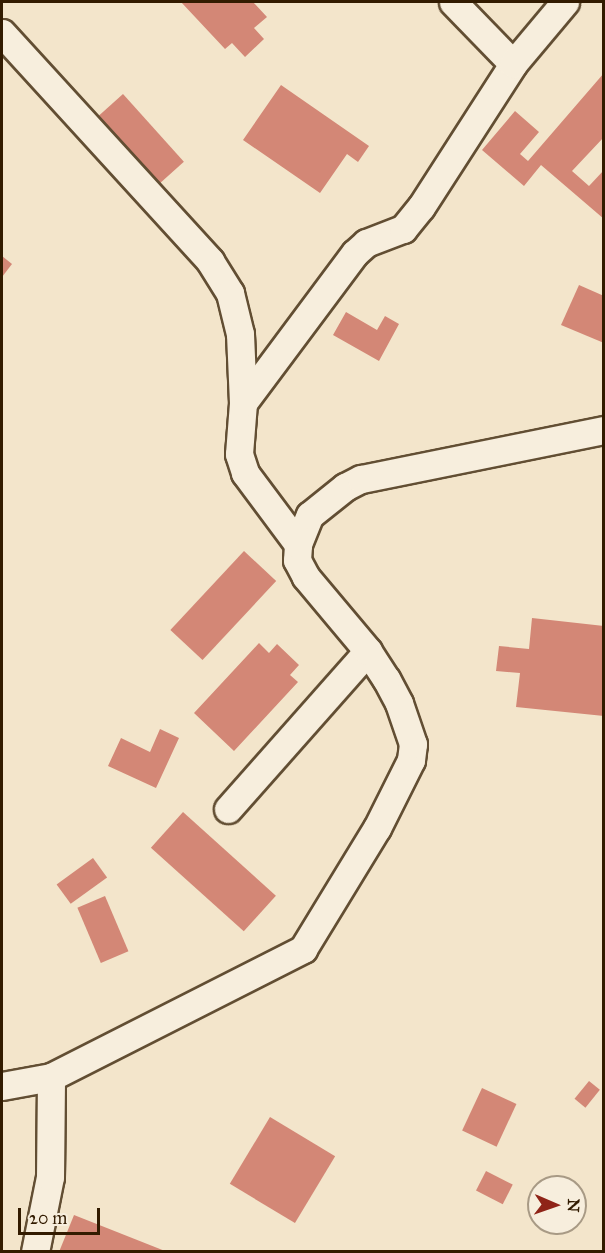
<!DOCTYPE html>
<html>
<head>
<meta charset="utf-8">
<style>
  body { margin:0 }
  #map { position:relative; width:605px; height:1253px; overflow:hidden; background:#f3e5cb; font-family:"IM FELL Great Primer",serif }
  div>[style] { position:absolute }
  .building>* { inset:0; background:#d38776; transform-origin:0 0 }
  .roads { filter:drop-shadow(2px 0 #624e33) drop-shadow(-2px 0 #624e33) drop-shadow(0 2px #624e33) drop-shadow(0 -2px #624e33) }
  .minor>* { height:27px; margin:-13.5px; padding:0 13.5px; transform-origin:13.5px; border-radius:13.5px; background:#f7eedd }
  span { translate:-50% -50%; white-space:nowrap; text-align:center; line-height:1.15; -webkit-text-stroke:4.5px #f7eedd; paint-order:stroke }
  .frame { position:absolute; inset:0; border:3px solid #321b00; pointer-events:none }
  .north { position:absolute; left:527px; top:1175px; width:60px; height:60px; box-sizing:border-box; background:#f7eedd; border:2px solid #a89a85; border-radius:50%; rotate:92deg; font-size:16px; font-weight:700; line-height:24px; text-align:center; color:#321b00 }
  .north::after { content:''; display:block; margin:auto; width:21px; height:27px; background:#8f2418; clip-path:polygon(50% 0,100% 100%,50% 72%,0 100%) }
  .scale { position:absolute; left:18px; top:1208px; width:82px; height:27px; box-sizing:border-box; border:3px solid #321b00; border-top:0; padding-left:8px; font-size:18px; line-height:21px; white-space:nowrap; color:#321b00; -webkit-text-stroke:4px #f7eedd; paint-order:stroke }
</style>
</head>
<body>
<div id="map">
  <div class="building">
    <div style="clip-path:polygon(181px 2px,253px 2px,267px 17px,254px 28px,264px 39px,245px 57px,232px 43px,225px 49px)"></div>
    <div style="clip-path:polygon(604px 73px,604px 137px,572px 171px,589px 186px,604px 170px,604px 219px,541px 165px,524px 186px,482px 150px,515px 111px,539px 132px,520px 154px,528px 161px)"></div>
    <div style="clip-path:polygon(281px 85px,369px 146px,358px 162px,347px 154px,320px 193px,243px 140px)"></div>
    <div style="left:123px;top:94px;width:91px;height:33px;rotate:48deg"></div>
    <div style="clip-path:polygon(2px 256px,12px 264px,2px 277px)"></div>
    <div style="clip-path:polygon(579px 285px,604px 296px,604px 343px,561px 325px)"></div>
    <div style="clip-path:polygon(346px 312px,377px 330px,385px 316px,399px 324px,379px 361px,333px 335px)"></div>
    <div style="left:244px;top:551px;width:44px;height:108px;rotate:43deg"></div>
    <div style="clip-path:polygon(532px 618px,604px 626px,604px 716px,516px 707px,520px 673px,496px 671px,499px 646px,529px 649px)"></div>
    <div style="clip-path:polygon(259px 643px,269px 653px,277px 644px,299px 665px,290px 675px,298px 682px,234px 751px,194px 713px)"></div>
    <div style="clip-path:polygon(160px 729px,179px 738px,156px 788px,108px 766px,121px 738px,150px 752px)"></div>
    <div style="left:183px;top:812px;width:125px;height:48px;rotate:42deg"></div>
    <div style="left:93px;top:858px;width:24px;height:45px;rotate:54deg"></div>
    <div style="left:105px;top:896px;width:60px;height:30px;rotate:67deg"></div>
    <div style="left:589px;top:1081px;width:14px;height:23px;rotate:39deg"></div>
    <div style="left:482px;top:1088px;width:38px;height:47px;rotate:25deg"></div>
    <div style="left:270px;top:1117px;width:76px;height:78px;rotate:31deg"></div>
    <div style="left:486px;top:1171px;width:30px;height:22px;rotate:27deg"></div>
    <div style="clip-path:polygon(74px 1215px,165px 1251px,165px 1252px,59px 1252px)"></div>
  </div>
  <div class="roads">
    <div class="minor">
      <div style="left:453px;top:2px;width:86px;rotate:45.9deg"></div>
      <div style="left:2px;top:33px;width:309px;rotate:47.6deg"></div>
      <div style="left:210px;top:261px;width:38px;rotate:58deg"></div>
      <div style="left:230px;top:293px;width:42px;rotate:76.3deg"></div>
      <div style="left:240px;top:334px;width:69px;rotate:87.5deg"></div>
      <div style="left:243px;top:403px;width:51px;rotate:94.5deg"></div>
      <div style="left:239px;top:454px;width:20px;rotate:72deg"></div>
      <div style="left:245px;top:473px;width:89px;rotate:53.3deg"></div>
      <div style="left:243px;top:403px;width:187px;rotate:-53.3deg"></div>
      <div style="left:355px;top:253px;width:15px;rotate:-42deg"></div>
      <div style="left:366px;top:243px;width:40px;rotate:-21deg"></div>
      <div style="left:403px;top:229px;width:28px;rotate:-51deg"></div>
      <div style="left:421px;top:207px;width:170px;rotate:-57.2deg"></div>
      <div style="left:513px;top:64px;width:81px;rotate:-50deg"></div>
      <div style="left:228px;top:809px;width:211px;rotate:-48.5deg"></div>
      <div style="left:2px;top:1086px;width:50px;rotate:-10.4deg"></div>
      <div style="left:51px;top:1077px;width:283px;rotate:-26.9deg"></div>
      <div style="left:303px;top:949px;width:142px;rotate:-58.6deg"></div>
      <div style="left:377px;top:828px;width:76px;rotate:-63.4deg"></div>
      <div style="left:411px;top:760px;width:16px;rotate:-83deg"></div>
      <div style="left:413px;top:744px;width:43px;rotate:-108.9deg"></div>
      <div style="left:399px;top:703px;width:27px;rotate:-118deg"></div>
      <div style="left:386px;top:679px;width:33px;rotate:-123deg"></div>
      <div style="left:368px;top:651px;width:97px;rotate:-130deg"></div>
      <div style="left:306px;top:577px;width:19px;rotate:-118deg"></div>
      <div style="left:297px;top:560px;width:16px;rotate:-86deg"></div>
      <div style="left:298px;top:544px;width:31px;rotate:-68deg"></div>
      <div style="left:310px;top:515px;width:45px;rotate:-38.7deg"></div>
      <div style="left:345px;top:487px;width:18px;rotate:-27deg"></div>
      <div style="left:361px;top:479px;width:248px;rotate:-11.4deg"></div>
      <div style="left:35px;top:1252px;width:76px;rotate:-78.7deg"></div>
      <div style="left:50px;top:1177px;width:100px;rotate:-89.4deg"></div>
    </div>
  </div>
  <div class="frame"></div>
  <div class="north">N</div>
  <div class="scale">20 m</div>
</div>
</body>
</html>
